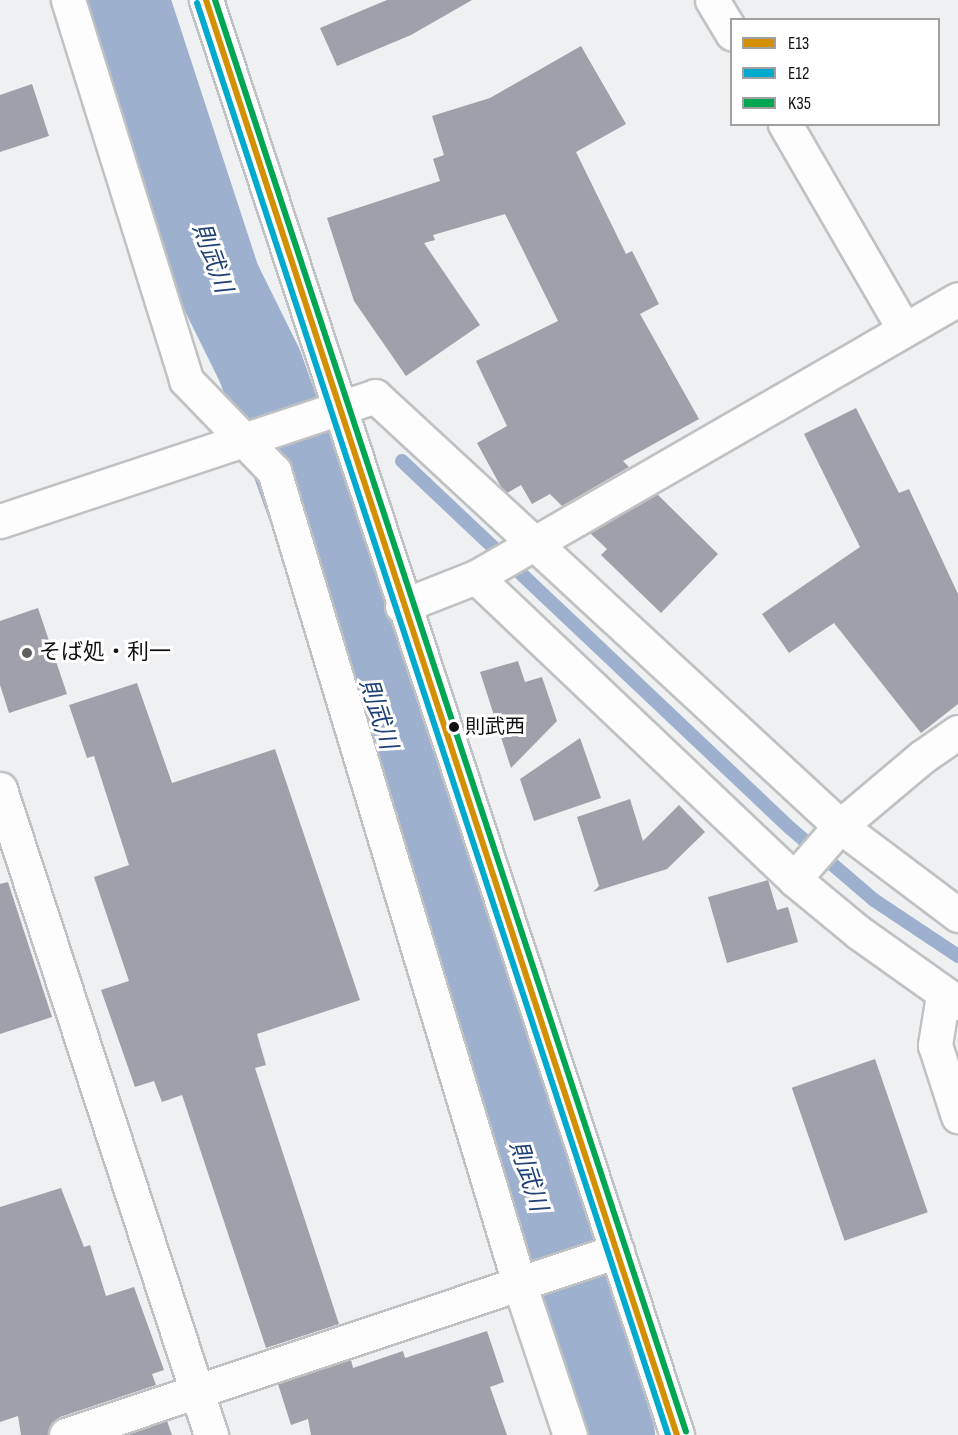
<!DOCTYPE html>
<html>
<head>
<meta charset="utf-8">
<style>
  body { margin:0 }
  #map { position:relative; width:958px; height:1435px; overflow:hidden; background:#eff0f2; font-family:"Sofia Sans Condensed","Noto Sans JP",sans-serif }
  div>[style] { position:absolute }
  .stream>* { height:14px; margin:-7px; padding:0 7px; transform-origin:7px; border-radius:7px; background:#9db0ce }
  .river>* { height:86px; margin:-43px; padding:0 43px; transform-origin:43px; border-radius:43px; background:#9db0ce }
  .building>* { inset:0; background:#9fa0a9; transform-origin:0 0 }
  .roads { filter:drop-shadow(2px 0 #c0c1c2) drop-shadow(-2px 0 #c0c1c2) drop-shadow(0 2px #c0c1c2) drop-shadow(0 -2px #c0c1c2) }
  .minor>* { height:33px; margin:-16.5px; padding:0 16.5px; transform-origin:16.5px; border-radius:16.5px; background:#fdfdfd }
  .tertiary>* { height:33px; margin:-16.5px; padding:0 16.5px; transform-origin:16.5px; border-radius:16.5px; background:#fdfdfd }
  .bus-1>* { height:6px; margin:-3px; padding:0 3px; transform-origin:3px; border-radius:3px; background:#d49003 }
  .bus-2>* { height:6px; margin:-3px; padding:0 3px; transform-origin:3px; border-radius:3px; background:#00a9ce }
  .bus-3>* { height:6px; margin:-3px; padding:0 3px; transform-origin:3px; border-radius:3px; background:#00a651 }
  .dots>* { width:16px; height:16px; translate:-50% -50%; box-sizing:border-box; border:3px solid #fff; border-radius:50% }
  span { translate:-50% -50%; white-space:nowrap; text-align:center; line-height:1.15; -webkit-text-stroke:6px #fff; paint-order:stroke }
  .bus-label { font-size:20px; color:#111112 }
  .left { translate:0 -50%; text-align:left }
  .poi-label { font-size:22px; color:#111112 }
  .water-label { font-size:24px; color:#204176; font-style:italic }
  .legend { position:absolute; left:730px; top:18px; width:210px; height:108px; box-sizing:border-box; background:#fff; border:2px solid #a0a0a0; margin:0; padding:8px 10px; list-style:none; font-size:18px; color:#111112 }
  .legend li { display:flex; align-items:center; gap:12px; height:30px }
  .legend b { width:30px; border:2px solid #a0a0a0 }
</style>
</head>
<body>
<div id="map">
  <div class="stream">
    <div style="left:402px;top:461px;width:534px;rotate:43.41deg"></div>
    <div style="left:790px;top:828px;width:111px;rotate:40.6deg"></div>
    <div style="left:874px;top:900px;width:101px;rotate:33.7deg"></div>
  </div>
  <div class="river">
    <div style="left:126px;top:0;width:293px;rotate:71.9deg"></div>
    <div style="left:217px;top:279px;width:97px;rotate:63.7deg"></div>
    <div style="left:260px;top:366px;width:188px;rotate:70.4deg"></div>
    <div style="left:323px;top:543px;width:938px;rotate:72.05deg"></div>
  </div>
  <div class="building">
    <div style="clip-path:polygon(387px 0,472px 0,411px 35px,337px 66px,320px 28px)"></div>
    <div style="clip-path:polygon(581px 46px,626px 124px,576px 152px,626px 254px,632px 251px,659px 304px,640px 314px,699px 419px,623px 461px,629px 467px,562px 506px,550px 494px,532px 504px,521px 485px,507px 493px,501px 487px,477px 443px,507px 426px,476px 361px,558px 321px,505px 214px,433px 235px,435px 240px,424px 243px,480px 325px,406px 376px,354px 301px,327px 218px,440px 181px,433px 159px,444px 155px,432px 116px,490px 98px)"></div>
    <div style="clip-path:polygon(32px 84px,49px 136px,0 152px,0 95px)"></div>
    <div style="clip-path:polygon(856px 408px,899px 493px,909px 489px,958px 594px,958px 704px,921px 733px,834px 623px,789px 653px,762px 614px,860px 547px,804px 434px)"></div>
    <div style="clip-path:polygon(657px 494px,718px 554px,661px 613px,601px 555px,607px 549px,590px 533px)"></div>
    <div style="clip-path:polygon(38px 608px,67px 694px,9px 713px,0 685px,0 621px)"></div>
    <div style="clip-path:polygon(518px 661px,525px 682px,542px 677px,557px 721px,511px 768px,480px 672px)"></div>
    <div style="clip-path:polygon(137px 683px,172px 783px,275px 749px,360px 1000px,257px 1034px,266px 1065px,255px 1068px,339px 1324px,266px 1348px,182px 1095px,162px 1102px,154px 1081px,135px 1087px,101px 990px,129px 981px,94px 877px,129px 865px,94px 756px,87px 758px,69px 705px)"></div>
    <div style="clip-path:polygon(580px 738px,601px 798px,534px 821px,520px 779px)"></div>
    <div style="clip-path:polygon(630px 799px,643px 841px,679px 805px,705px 832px,667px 869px,593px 892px,599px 886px,577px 817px)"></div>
    <div style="clip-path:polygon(768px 880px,777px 910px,788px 907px,798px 942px,727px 963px,708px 897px)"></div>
    <div style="clip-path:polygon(8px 882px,52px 1017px,0 1034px,0 884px)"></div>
    <div style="left:875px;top:1059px;width:162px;height:88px;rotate:71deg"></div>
    <div style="clip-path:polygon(61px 1188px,84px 1247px,90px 1245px,106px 1296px,134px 1287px,164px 1370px,152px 1374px,156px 1385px,60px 1417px,52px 1423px,48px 1435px,21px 1435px,18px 1416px,0 1422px,0 1207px)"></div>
    <div style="clip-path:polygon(487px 1331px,504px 1382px,490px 1387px,507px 1435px,311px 1435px,308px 1419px,291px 1425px,278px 1384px,351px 1360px,353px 1368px,403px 1351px,405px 1358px)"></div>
    <div style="clip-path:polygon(167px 1421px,172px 1435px,125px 1435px)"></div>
  </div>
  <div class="roads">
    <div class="minor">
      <div style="left:68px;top:0;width:398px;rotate:72.7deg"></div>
      <div style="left:186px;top:380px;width:127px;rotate:46deg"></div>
      <div style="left:274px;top:471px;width:848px;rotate:73.21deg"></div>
      <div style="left:519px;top:1283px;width:160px;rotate:71.5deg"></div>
      <div style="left:712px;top:0;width:39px;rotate:59deg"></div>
      <div style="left:785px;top:124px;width:237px;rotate:59.9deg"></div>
      <div style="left:0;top:521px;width:395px;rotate:-18.4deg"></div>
      <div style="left:375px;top:396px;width:633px;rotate:42.76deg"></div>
      <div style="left:840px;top:826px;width:148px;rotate:37deg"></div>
      <div style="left:476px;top:577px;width:556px;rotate:-29.97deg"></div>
      <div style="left:402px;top:606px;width:79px;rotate:-21.4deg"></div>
      <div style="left:476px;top:577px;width:439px;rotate:43.5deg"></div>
      <div style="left:794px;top:879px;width:83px;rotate:39.6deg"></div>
      <div style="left:858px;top:932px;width:123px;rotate:35.4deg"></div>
      <div style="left:0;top:789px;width:680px;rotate:71.91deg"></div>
      <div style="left:794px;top:879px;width:70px;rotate:-49deg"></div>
      <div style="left:840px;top:826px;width:107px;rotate:-40.1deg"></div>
      <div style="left:922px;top:757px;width:44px;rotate:-34.8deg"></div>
      <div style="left:943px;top:995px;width:51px;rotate:99.1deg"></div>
      <div style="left:935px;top:1045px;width:75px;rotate:72.1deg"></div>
      <div style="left:66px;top:1435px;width:581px;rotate:-18.47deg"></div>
    </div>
    <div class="tertiary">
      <div style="left:206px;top:0;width:1510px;rotate:71.83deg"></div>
    </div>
  </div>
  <div class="bus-1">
    <div style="left:206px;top:0;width:1510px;rotate:71.83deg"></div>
  </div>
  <div class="bus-2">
    <div style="left:197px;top:3px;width:1507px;rotate:71.79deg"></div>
  </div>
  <div class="bus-3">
    <div style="left:215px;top:0;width:1507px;rotate:71.79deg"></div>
  </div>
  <div class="dots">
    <div style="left:27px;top:653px;background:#5f5f60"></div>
    <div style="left:454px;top:727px;background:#111112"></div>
  </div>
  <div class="bus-label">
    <span class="left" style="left:465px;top:727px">則武西</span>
  </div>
  <div class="poi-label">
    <span class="left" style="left:39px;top:653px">そば処・利一</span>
  </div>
  <div class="water-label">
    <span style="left:212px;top:258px;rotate:70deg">則武川</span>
    <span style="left:378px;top:714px;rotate:72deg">則武川</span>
    <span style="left:528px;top:1176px;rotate:72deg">則武川</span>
  </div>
  <ul class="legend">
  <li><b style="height:8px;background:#d49003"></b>E13</li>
  <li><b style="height:8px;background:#00a9ce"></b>E12</li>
  <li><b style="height:8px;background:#00a651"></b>K35</li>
  </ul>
</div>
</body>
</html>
